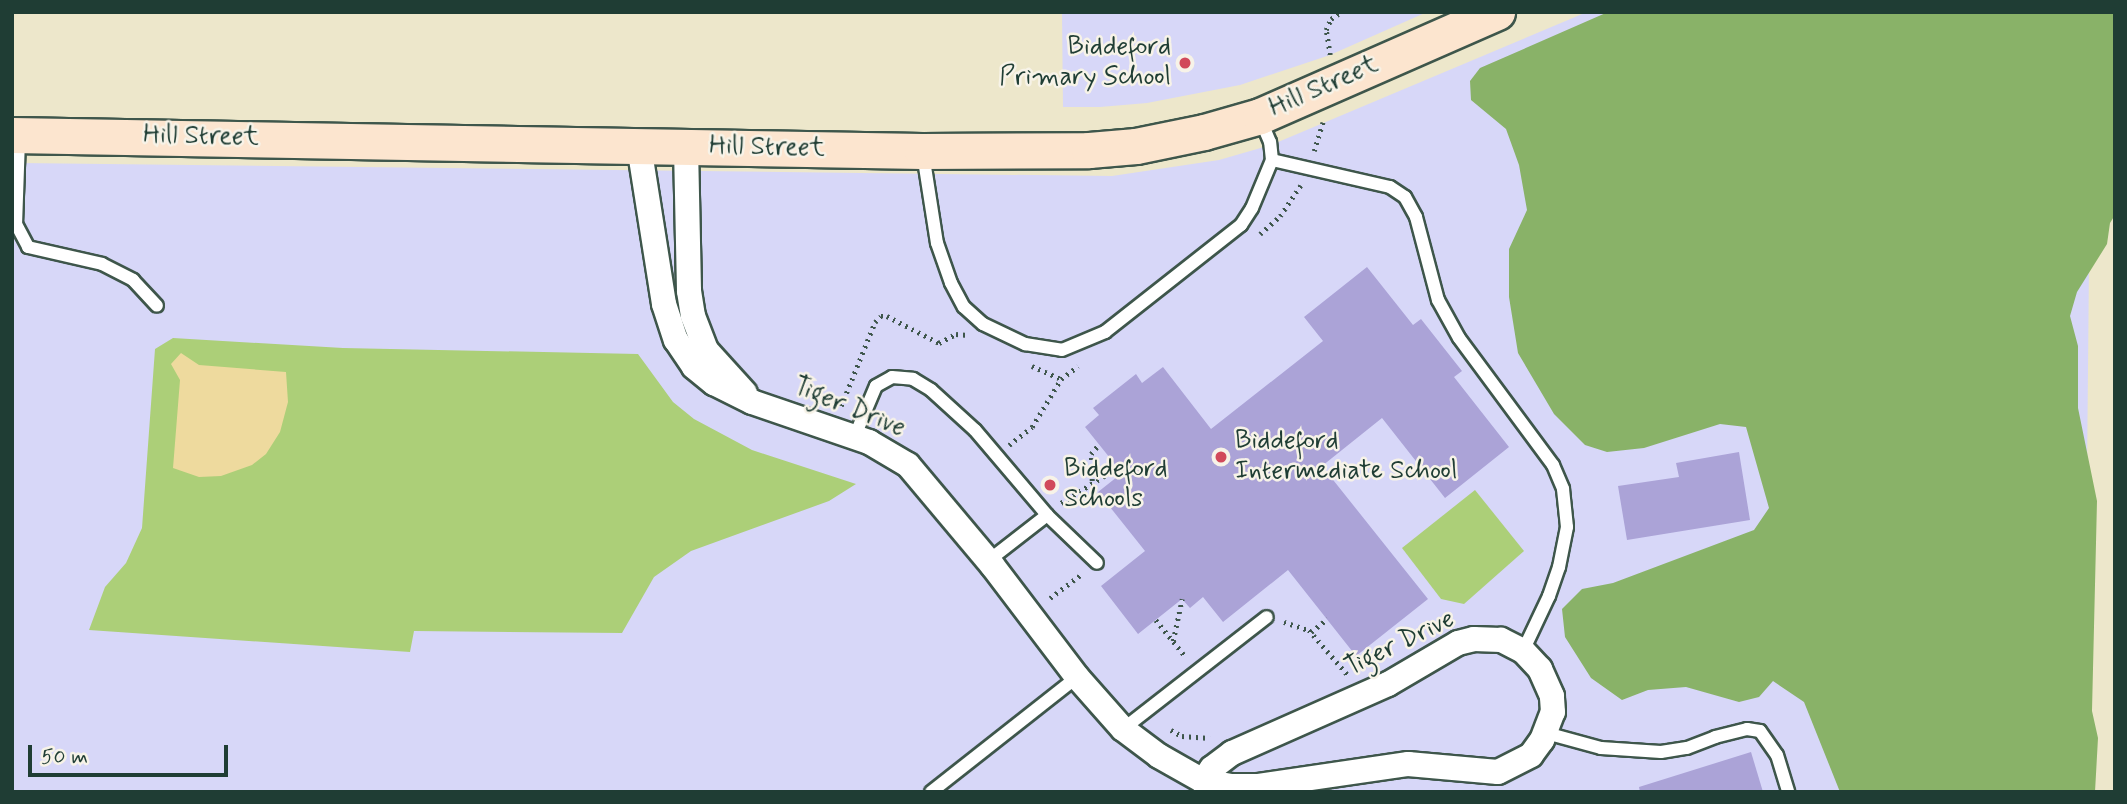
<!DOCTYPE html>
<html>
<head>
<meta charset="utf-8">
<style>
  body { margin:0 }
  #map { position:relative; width:2127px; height:804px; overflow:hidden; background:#ede7cb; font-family:Mynerve,sans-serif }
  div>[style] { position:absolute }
  .built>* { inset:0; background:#d7d7f8 }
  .green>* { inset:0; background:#accf78 }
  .forest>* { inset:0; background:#89b268 }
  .sand>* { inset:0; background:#eeda9e }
  .building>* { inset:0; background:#aba3d7 }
  .path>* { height:4.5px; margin-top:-2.25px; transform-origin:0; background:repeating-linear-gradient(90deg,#3e564b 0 2px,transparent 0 7px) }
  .roads { filter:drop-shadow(2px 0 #3e564b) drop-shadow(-2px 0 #3e564b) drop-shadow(0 2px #3e564b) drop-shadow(0 -2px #3e564b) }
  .lane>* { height:12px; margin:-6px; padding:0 6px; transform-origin:6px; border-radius:6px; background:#fff }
  .street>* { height:24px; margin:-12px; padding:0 12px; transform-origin:12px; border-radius:12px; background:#fff }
  .secondary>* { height:35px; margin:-17.5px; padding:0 17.5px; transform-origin:17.5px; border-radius:17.5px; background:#fce5cf }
  .dots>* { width:19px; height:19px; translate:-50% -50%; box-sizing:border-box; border:4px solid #f7f3e8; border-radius:50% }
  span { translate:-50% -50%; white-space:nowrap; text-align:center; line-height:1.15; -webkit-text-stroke:5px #f7f3e8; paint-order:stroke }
  .poi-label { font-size:26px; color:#1f3d34 }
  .right { translate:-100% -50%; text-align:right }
  .left { translate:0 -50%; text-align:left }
  .street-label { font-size:26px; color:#1f3d34 }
  .frame { position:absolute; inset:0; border:14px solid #1f3d34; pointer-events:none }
  .scale { position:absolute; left:28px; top:745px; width:200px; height:32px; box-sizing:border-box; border:4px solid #1f3d34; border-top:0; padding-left:9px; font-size:21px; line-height:24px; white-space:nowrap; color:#1f3d34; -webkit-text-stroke:5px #f7f3e8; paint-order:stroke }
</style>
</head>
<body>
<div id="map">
  <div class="built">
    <div style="clip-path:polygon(1062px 12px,1427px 12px,1330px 55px,1240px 85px,1147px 103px,1100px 107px,1063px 107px)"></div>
    <div style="clip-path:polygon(1587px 12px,2115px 12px,2090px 158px,2084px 792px,12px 792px,12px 175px,19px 163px,1112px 176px,1219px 160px,1271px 145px)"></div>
  </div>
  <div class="green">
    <div style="clip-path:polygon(173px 338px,343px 348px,638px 354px,673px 402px,694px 419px,752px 450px,856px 484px,829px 501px,691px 551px,654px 577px,622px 633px,414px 631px,410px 652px,89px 630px,105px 587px,126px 563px,142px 528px,155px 349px)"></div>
    <div style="clip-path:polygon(1475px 490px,1524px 551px,1464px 604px,1441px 599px,1402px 548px)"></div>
  </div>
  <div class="forest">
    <div style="clip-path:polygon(1608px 12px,2115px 12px,2115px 215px,2110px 223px,2107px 244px,2077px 292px,2070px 316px,2078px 346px,2078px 408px,2097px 501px,2092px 711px,2098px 738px,2095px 792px,1840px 792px,1804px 702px,1773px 681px,1759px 697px,1739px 702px,1686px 687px,1648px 690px,1622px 700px,1591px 678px,1565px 637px,1562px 609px,1582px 589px,1613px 583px,1754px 530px,1769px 508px,1746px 427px,1720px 424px,1644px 448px,1607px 452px,1585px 445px,1554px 414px,1518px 353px,1509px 297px,1509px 249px,1527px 210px,1519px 165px,1506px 129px,1471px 100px,1470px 81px,1480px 68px)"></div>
  </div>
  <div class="sand">
    <div style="clip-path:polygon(181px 353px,199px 365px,286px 372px,288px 402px,280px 432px,266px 454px,252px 465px,221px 476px,199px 477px,173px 468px,180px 380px,171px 364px)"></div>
  </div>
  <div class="building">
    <div style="clip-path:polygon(1367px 267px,1413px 325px,1421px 319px,1462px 371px,1454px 377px,1509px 447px,1445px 498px,1382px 418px,1322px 466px,1428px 599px,1356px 656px,1288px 570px,1223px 622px,1203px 597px,1190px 608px,1182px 599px,1138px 634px,1101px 586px,1145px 551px,1098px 492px,1122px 473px,1085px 427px,1099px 415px,1093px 408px,1136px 374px,1142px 383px,1163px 367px,1211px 429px,1323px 341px,1304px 317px)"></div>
    <div style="clip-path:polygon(1739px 452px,1750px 520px,1627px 540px,1618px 486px,1679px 477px,1676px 463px)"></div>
    <div style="clip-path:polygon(1751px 752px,1763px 792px,1640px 792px,1639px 787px)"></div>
  </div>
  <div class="path">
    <div style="left:1330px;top:55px;width:25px;rotate:-99deg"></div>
    <div style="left:1326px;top:30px;width:12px;rotate:-66deg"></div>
    <div style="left:1331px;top:19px;width:12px;rotate:-35deg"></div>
    <div style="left:1314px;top:151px;width:30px;rotate:-73deg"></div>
    <div style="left:1260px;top:234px;width:27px;rotate:-42deg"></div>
    <div style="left:1280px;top:216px;width:37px;rotate:-56deg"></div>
    <div style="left:1032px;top:366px;width:32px;rotate:24deg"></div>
    <div style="left:841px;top:406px;width:91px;rotate:-68deg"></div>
    <div style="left:875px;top:322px;width:8px;rotate:-45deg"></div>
    <div style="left:881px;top:316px;width:6px"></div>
    <div style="left:887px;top:316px;width:59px;rotate:27.4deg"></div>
    <div style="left:939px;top:343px;width:19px;rotate:-28deg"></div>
    <div style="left:956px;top:334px;width:12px;rotate:5deg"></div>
    <div style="left:1009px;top:445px;width:29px;rotate:-38deg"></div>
    <div style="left:1032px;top:427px;width:56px;rotate:-58.9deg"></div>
    <div style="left:1061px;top:379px;width:21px;rotate:-37deg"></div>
    <div style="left:1092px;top:481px;width:27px;rotate:-92deg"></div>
    <div style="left:1091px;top:454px;width:13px;rotate:-51deg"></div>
    <div style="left:1061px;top:503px;width:66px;rotate:-32deg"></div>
    <div style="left:1050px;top:598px;width:41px;rotate:-37.1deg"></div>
    <div style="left:1156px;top:620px;width:48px;rotate:51deg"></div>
    <div style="left:1284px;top:622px;width:26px;rotate:18deg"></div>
    <div style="left:1309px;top:630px;width:60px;rotate:49.1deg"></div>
    <div style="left:1311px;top:632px;width:21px;rotate:-39deg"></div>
    <div style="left:1173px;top:641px;width:43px;rotate:-77.9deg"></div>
    <div style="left:1171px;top:730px;width:13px;rotate:29deg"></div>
    <div style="left:1182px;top:736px;width:28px;rotate:4deg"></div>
  </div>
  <div class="roads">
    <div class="lane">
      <div style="left:19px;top:139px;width:85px;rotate:92deg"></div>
      <div style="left:16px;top:224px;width:26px;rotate:62deg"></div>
      <div style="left:28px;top:247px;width:76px;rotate:12.9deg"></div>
      <div style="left:102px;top:264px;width:35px;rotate:27deg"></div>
      <div style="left:133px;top:280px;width:35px;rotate:47deg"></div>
      <div style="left:923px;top:154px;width:90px;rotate:81.1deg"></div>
      <div style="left:937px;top:243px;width:42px;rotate:70.7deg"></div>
      <div style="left:951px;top:283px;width:27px;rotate:62deg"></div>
      <div style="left:964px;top:307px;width:25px;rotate:42deg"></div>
      <div style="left:983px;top:324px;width:47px;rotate:25.5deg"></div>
      <div style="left:1025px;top:344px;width:37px;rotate:9deg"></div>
      <div style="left:1062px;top:350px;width:47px;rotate:-22.7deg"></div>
      <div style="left:1105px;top:332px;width:173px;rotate:-38.2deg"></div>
      <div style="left:1241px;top:225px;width:20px;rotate:-57deg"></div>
      <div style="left:1252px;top:208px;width:52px;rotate:-67.4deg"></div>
      <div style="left:1272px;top:160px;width:18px;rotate:-96deg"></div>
      <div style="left:1270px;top:142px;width:26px;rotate:-113deg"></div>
      <div style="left:1272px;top:160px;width:121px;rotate:12.9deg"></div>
      <div style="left:1390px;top:187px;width:18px;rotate:34deg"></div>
      <div style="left:1405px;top:197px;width:23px;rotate:61deg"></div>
      <div style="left:1416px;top:217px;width:86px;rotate:75.2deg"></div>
      <div style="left:1438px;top:300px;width:43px;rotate:61.1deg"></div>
      <div style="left:1459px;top:338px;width:158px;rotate:53.5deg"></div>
      <div style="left:1553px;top:465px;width:26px;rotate:67deg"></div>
      <div style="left:1563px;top:489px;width:38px;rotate:84deg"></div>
      <div style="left:1567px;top:527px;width:41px;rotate:101.3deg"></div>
      <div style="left:1559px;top:567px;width:31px;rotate:109deg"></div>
      <div style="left:1549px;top:596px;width:61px;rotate:115.3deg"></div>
      <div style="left:854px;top:438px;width:56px;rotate:-67.1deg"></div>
      <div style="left:876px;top:386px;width:18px;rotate:-29deg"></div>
      <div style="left:892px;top:377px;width:21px;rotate:5deg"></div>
      <div style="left:913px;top:379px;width:21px;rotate:31deg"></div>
      <div style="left:931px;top:390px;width:59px;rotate:42.3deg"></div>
      <div style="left:975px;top:430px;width:111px;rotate:49.7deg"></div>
      <div style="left:1047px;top:515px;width:69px;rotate:43.8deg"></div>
      <div style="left:988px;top:561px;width:75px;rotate:-37.9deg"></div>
      <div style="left:1123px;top:729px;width:182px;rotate:-37.9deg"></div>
      <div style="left:1546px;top:733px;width:57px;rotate:15.3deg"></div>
      <div style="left:1601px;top:748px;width:60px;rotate:3.8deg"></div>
      <div style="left:1661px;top:752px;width:26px;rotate:-9deg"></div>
      <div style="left:1687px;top:748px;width:30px;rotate:-21deg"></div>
      <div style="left:1715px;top:737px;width:33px;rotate:-14deg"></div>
      <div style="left:1747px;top:729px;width:13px;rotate:9deg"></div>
      <div style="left:1760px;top:731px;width:29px;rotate:55deg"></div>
      <div style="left:1777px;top:755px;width:39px;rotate:73deg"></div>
      <div style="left:931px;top:792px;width:186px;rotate:-38.2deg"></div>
    </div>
    <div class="street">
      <div style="left:639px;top:146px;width:160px;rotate:81deg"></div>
      <div style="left:664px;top:304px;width:38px;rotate:72deg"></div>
      <div style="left:676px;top:340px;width:32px;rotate:56deg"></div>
      <div style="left:694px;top:367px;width:26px;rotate:39deg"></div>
      <div style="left:714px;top:383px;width:42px;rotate:26.6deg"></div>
      <div style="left:752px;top:402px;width:124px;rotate:18.9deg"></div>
      <div style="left:869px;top:442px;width:45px;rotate:30.5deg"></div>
      <div style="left:908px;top:465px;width:131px;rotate:50deg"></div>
      <div style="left:992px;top:565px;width:141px;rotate:52.8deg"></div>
      <div style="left:1077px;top:677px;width:69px;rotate:48.5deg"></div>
      <div style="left:1123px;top:729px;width:45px;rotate:36.9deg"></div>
      <div style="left:1159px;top:756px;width:51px;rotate:29.6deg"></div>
      <div style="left:1203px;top:781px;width:29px;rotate:10deg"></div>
      <div style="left:1232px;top:786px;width:25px"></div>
      <div style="left:1257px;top:786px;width:153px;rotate:-8.3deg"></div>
      <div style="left:1408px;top:764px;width:90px;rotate:5.1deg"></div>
      <div style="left:1498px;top:772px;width:37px;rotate:-27deg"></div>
      <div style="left:1531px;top:755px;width:19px;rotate:-54deg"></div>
      <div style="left:1542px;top:740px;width:30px;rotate:-69deg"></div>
      <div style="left:1553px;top:712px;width:16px;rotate:-94deg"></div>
      <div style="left:1552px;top:696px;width:30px;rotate:-114deg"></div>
      <div style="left:1540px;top:669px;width:25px;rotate:-133deg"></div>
      <div style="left:1523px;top:651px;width:25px;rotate:-153deg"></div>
      <div style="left:1501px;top:640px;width:27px;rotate:-178deg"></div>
      <div style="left:1474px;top:639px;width:16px;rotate:166deg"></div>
      <div style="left:1458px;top:643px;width:81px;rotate:149.6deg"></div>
      <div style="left:1388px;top:684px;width:171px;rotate:156.1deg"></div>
      <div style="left:1232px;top:753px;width:25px;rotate:143deg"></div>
      <div style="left:1212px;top:768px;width:16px;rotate:125deg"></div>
      <div style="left:686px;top:147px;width:144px;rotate:88.8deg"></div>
      <div style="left:689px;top:291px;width:25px;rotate:81deg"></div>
      <div style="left:693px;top:316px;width:36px;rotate:69deg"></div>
      <div style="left:706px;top:350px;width:58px;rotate:47.8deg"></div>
    </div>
    <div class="secondary">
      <div style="left:12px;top:135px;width:910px;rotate:1.01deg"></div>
      <div style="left:922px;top:151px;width:167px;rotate:-0.3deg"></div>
      <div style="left:1089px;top:150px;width:47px;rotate:-4.9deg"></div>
      <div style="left:1136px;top:146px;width:69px;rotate:-11.6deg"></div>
      <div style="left:1204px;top:132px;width:58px;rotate:-15.9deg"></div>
      <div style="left:1260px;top:116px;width:259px;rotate:-23.7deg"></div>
    </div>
  </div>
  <div class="dots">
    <div style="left:1185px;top:63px;background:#d1495b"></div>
    <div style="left:1221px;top:457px;background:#d1495b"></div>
    <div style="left:1050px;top:485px;background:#d1495b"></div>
  </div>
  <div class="poi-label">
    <span class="right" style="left:1171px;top:63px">Biddeford<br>Primary School</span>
    <span class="left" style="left:1235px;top:457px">Biddeford<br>Intermediate School</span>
    <span class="left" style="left:1064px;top:485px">Biddeford<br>Schools</span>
  </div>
  <div class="street-label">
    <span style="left:1324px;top:87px;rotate:-24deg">Hill Street</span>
    <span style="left:201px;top:137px;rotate:1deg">Hill Street</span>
    <span style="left:767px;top:148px;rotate:1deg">Hill Street</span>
    <span style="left:849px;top:408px;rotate:22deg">Tiger Drive</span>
    <span style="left:1400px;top:644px;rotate:-26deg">Tiger Drive</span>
  </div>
  <div class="frame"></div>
  <div class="scale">50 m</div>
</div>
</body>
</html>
